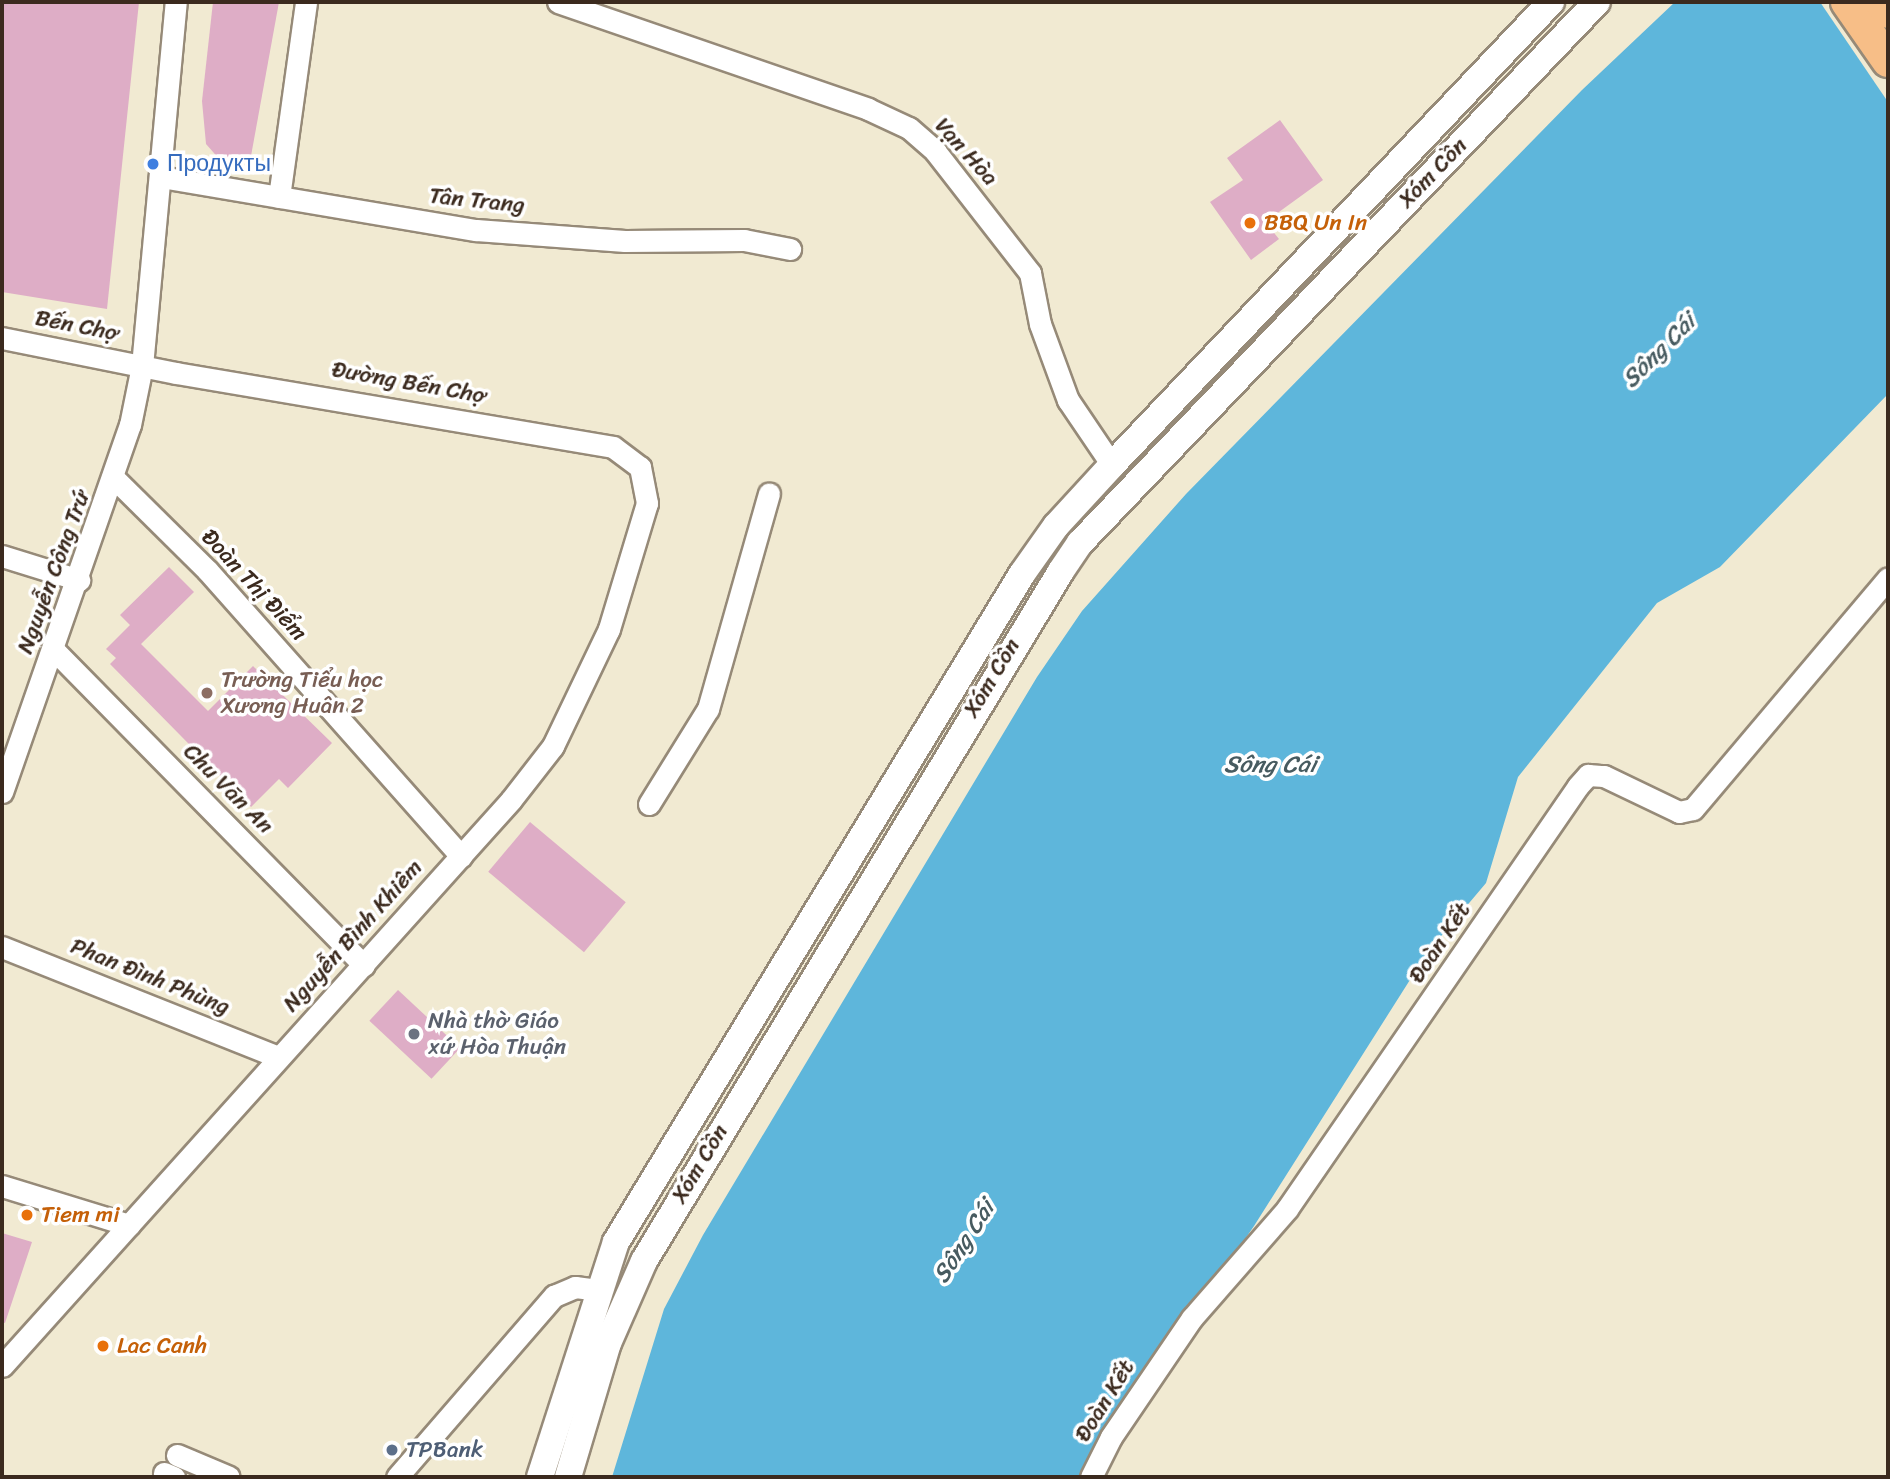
<!DOCTYPE html>
<html>
<head>
<meta charset="utf-8">
<style>
  body { margin:0 }
  #map { position:relative; width:1890px; height:1479px; overflow:hidden; background:#f1ead2; font-family:Sriracha,sans-serif }
  div>[style] { position:absolute }
  .water>* { inset:0; background:#5eb6db }
  .pier>* { inset:0; background:#f1ead2 }
  .building>* { inset:0; background:#deadc6; transform-origin:0 0 }
  .roads { filter:drop-shadow(2px 0 #968a78) drop-shadow(-2px 0 #968a78) drop-shadow(0 2px #968a78) drop-shadow(0 -2px #968a78) }
  .minor>* { height:21px; margin:-10.5px; padding:0 10.5px; transform-origin:10.5px; border-radius:10.5px; background:#fff }
  .tertiary>* { height:26px; margin:-13px; padding:0 13px; transform-origin:13px; border-radius:13px; background:#fff }
  .primary>* { height:32px; margin:-16px; padding:0 16px; transform-origin:16px; border-radius:16px; background:#f7be87 }
  .dots>* { width:19px; height:19px; translate:-50% -50%; box-sizing:border-box; border:4px solid #fff; border-radius:50% }
  span { translate:-50% -50%; white-space:nowrap; text-align:center; line-height:1.15; -webkit-text-stroke:7px #fff; paint-order:stroke }
  .street-label { font-size:23px; color:#3b2a1e }
  .shop-label { font-size:23px; color:#366cbe }
  .left { translate:0 -50%; text-align:left }
  .food-label { font-size:23px; color:#c56008 }
  .education-label { font-size:23px; color:#785e54 }
  .worship-label { font-size:23px; color:#5b616d }
  .service-label { font-size:23px; color:#4e5e75 }
  .water-label { font-size:24px; color:#475b60; font-style:italic }
  .frame { position:absolute; inset:0; border:4px solid #3b2a1e; pointer-events:none }
</style>
</head>
<body>
<div id="map">
  <div class="water">
    <div style="clip-path:polygon(1675px 2px,1888px 2px,1888px 394px,1720px 567px,1657px 603px,1518px 777px,1486px 883px,1427px 953px,1254px 1226px,1081px 1477px,612px 1477px,664px 1309px,703px 1235px,1037px 677px,1082px 611px,1186px 494px,1582px 90px)"></div>
  </div>
  <div class="pier">
    <div style="clip-path:polygon(1820px 2px,1888px 2px,1888px 102px)"></div>
  </div>
  <div class="building">
    <div style="clip-path:polygon(2px 2px,139px 2px,107px 309px,2px 292px)"></div>
    <div style="clip-path:polygon(213px 2px,279px 2px,251px 156px,239px 166px,221px 161px,206px 144px,202px 101px)"></div>
    <div style="clip-path:polygon(1280px 120px,1323px 180px,1265px 222px,1279px 239px,1251px 260px,1210px 202px,1243px 180px,1227px 158px)"></div>
    <div style="clip-path:polygon(169px 567px,194px 592px,141px 644px,208px 711px,253px 666px,332px 743px,288px 788px,279px 779px,251px 807px,110px 664px,116px 658px,106px 649px,130px 625px,120px 615px)"></div>
    <div style="left:530px;top:822px;width:125px;height:65px;rotate:40deg"></div>
    <div style="left:398px;top:990px;width:85px;height:42px;rotate:43deg"></div>
    <div style="clip-path:polygon(2px 1233px,32px 1242px,5px 1323px,2px 1322px)"></div>
  </div>
  <div class="roads">
    <div class="minor">
      <div style="left:558px;top:2px;width:328px;rotate:19deg"></div>
      <div style="left:868px;top:109px;width:45px;rotate:24.9deg"></div>
      <div style="left:909px;top:128px;width:35px;rotate:41deg"></div>
      <div style="left:935px;top:151px;width:155px;rotate:52.1deg"></div>
      <div style="left:1030px;top:273px;width:52px;rotate:78.9deg"></div>
      <div style="left:1040px;top:324px;width:81px;rotate:69.8deg"></div>
      <div style="left:1068px;top:400px;width:78px;rotate:55.9deg"></div>
      <div style="left:161px;top:177px;width:319px;rotate:9.6deg"></div>
      <div style="left:476px;top:230px;width:149px;rotate:4.2deg"></div>
      <div style="left:625px;top:241px;width:119px;rotate:-0.5deg"></div>
      <div style="left:744px;top:240px;width:47px;rotate:11.1deg"></div>
      <div style="left:279px;top:197px;width:197px;rotate:-82.1deg"></div>
      <div style="left:2px;top:338px;width:177px;rotate:11.4deg"></div>
      <div style="left:176px;top:373px;width:443px;rotate:9.6deg"></div>
      <div style="left:613px;top:447px;width:34px;rotate:37deg"></div>
      <div style="left:640px;top:467px;width:37px;rotate:79deg"></div>
      <div style="left:647px;top:503px;width:132px;rotate:106.8deg"></div>
      <div style="left:609px;top:629px;width:130px;rotate:115.6deg"></div>
      <div style="left:553px;top:746px;width:68px;rotate:127.9deg"></div>
      <div style="left:511px;top:800px;width:761px;rotate:131.96deg"></div>
      <div style="left:115px;top:479px;width:129px;rotate:44.7deg"></div>
      <div style="left:207px;top:570px;width:383px;rotate:48.4deg"></div>
      <div style="left:2px;top:556px;width:81px;rotate:17.3deg"></div>
      <div style="left:54px;top:650px;width:442px;rotate:45.5deg"></div>
      <div style="left:2px;top:792px;width:389px;rotate:-70.8deg"></div>
      <div style="left:130px;top:425px;width:60px;rotate:-78.5deg"></div>
      <div style="left:142px;top:366px;width:366px;rotate:-84.7deg"></div>
      <div style="left:649px;top:804px;width:112px;rotate:-58.2deg"></div>
      <div style="left:708px;top:709px;width:224px;rotate:-74.2deg"></div>
      <div style="left:2px;top:947px;width:297px;rotate:21.7deg"></div>
      <div style="left:2px;top:1186px;width:133px;rotate:17.1deg"></div>
      <div style="left:177px;top:1455px;width:56px;rotate:22.9deg"></div>
      <div style="left:164px;top:1473px;width:11px;rotate:22deg"></div>
      <div style="left:397px;top:1477px;width:240px;rotate:-49.1deg"></div>
      <div style="left:554px;top:1296px;width:23px;rotate:-23deg"></div>
      <div style="left:575px;top:1287px;width:23px;rotate:7deg"></div>
      <div style="left:1091px;top:1477px;width:45px;rotate:-63.4deg"></div>
      <div style="left:1111px;top:1437px;width:144px;rotate:-55.8deg"></div>
      <div style="left:1192px;top:1318px;width:145px;rotate:-48.9deg"></div>
      <div style="left:1287px;top:1209px;width:513px;rotate:-55.47deg"></div>
      <div style="left:1578px;top:786px;width:15px;rotate:-48deg"></div>
      <div style="left:1588px;top:775px;width:16px;rotate:4deg"></div>
      <div style="left:1604px;top:776px;width:83px;rotate:25.6deg"></div>
      <div style="left:1679px;top:812px;width:14px;rotate:-12deg"></div>
      <div style="left:1693px;top:809px;width:302px;rotate:-49.8deg"></div>
    </div>
    <div class="tertiary">
      <div style="left:540px;top:1477px;width:247px;rotate:-72.1deg"></div>
      <div style="left:616px;top:1242px;width:782px;rotate:-58.71deg"></div>
      <div style="left:1022px;top:574px;width:59px;rotate:-54.7deg"></div>
      <div style="left:1056px;top:526px;width:83px;rotate:-47.4deg"></div>
      <div style="left:1112px;top:465px;width:638px;rotate:-46.52deg"></div>
      <div style="left:568px;top:1477px;width:140px;rotate:-73.4deg"></div>
      <div style="left:608px;top:1343px;width:90px;rotate:-66.3deg"></div>
      <div style="left:644px;top:1261px;width:806px;rotate:-58.85deg"></div>
      <div style="left:1061px;top:571px;width:34px;rotate:-56deg"></div>
      <div style="left:1080px;top:543px;width:748px;rotate:-46.3deg"></div>
    </div>
    <div class="primary">
      <div style="left:1847px;top:2px;width:72px;rotate:55.2deg"></div>
      <div style="left:1881px;top:2px;width:12px;rotate:55deg"></div>
    </div>
  </div>
  <div class="dots">
    <div style="left:153px;top:164px;background:#3f7fe0"></div>
    <div style="left:1250px;top:223px;background:#e8710a"></div>
    <div style="left:207px;top:693px;background:#8d6e63"></div>
    <div style="left:414px;top:1034px;background:#6b7280"></div>
    <div style="left:27px;top:1215px;background:#e8710a"></div>
    <div style="left:103px;top:1346px;background:#e8710a"></div>
    <div style="left:392px;top:1450px;background:#5c6f8a"></div>
  </div>
  <div class="street-label">
    <span style="left:966px;top:152px;rotate:48deg">Vạn Hòa</span>
    <span style="left:1433px;top:173px;rotate:-46deg">Xóm Cồn</span>
    <span style="left:477px;top:201px;rotate:6deg">Tân Trang</span>
    <span style="left:77px;top:326px;rotate:11deg">Bến Chợ</span>
    <span style="left:409px;top:383px;rotate:10deg">Đường Bến Chợ</span>
    <span style="left:54px;top:572px;rotate:-70deg">Nguyễn Công Trứ</span>
    <span style="left:254px;top:585px;rotate:47deg">Đoàn Thị Điểm</span>
    <span style="left:992px;top:678px;rotate:-59deg">Xóm Cồn</span>
    <span style="left:228px;top:789px;rotate:45deg">Chu Văn An</span>
    <span style="left:353px;top:936px;rotate:-48deg">Nguyễn Bình Khiêm</span>
    <span style="left:1440px;top:943px;rotate:-56deg">Đoàn Kết</span>
    <span style="left:150px;top:977px;rotate:22deg">Phan Đình Phùng</span>
    <span style="left:700px;top:1164px;rotate:-59deg">Xóm Cồn</span>
    <span style="left:1105px;top:1401px;rotate:-58deg">Đoàn Kết</span>
  </div>
  <div class="shop-label">
    <span class="left" style="left:167px;top:164px">Продукты</span>
  </div>
  <div class="food-label">
    <span class="left" style="left:1264px;top:223px">BBQ Un In</span>
    <span class="left" style="left:41px;top:1215px">Tiem mi</span>
    <span class="left" style="left:117px;top:1346px">Lac Canh</span>
  </div>
  <div class="education-label">
    <span class="left" style="left:221px;top:693px">Trường Tiểu học<br>Xương Huân 2</span>
  </div>
  <div class="worship-label">
    <span class="left" style="left:428px;top:1034px">Nhà thờ Giáo<br>xứ Hòa Thuận</span>
  </div>
  <div class="service-label">
    <span class="left" style="left:406px;top:1450px">TPBank</span>
  </div>
  <div class="water-label">
    <span style="left:1659px;top:351px;rotate:-45deg">Sông Cái</span>
    <span style="left:1270px;top:765px">Sông Cái</span>
    <span style="left:964px;top:1242px;rotate:-57deg">Sông Cái</span>
  </div>
  <div class="frame"></div>
</div>
</body>
</html>
